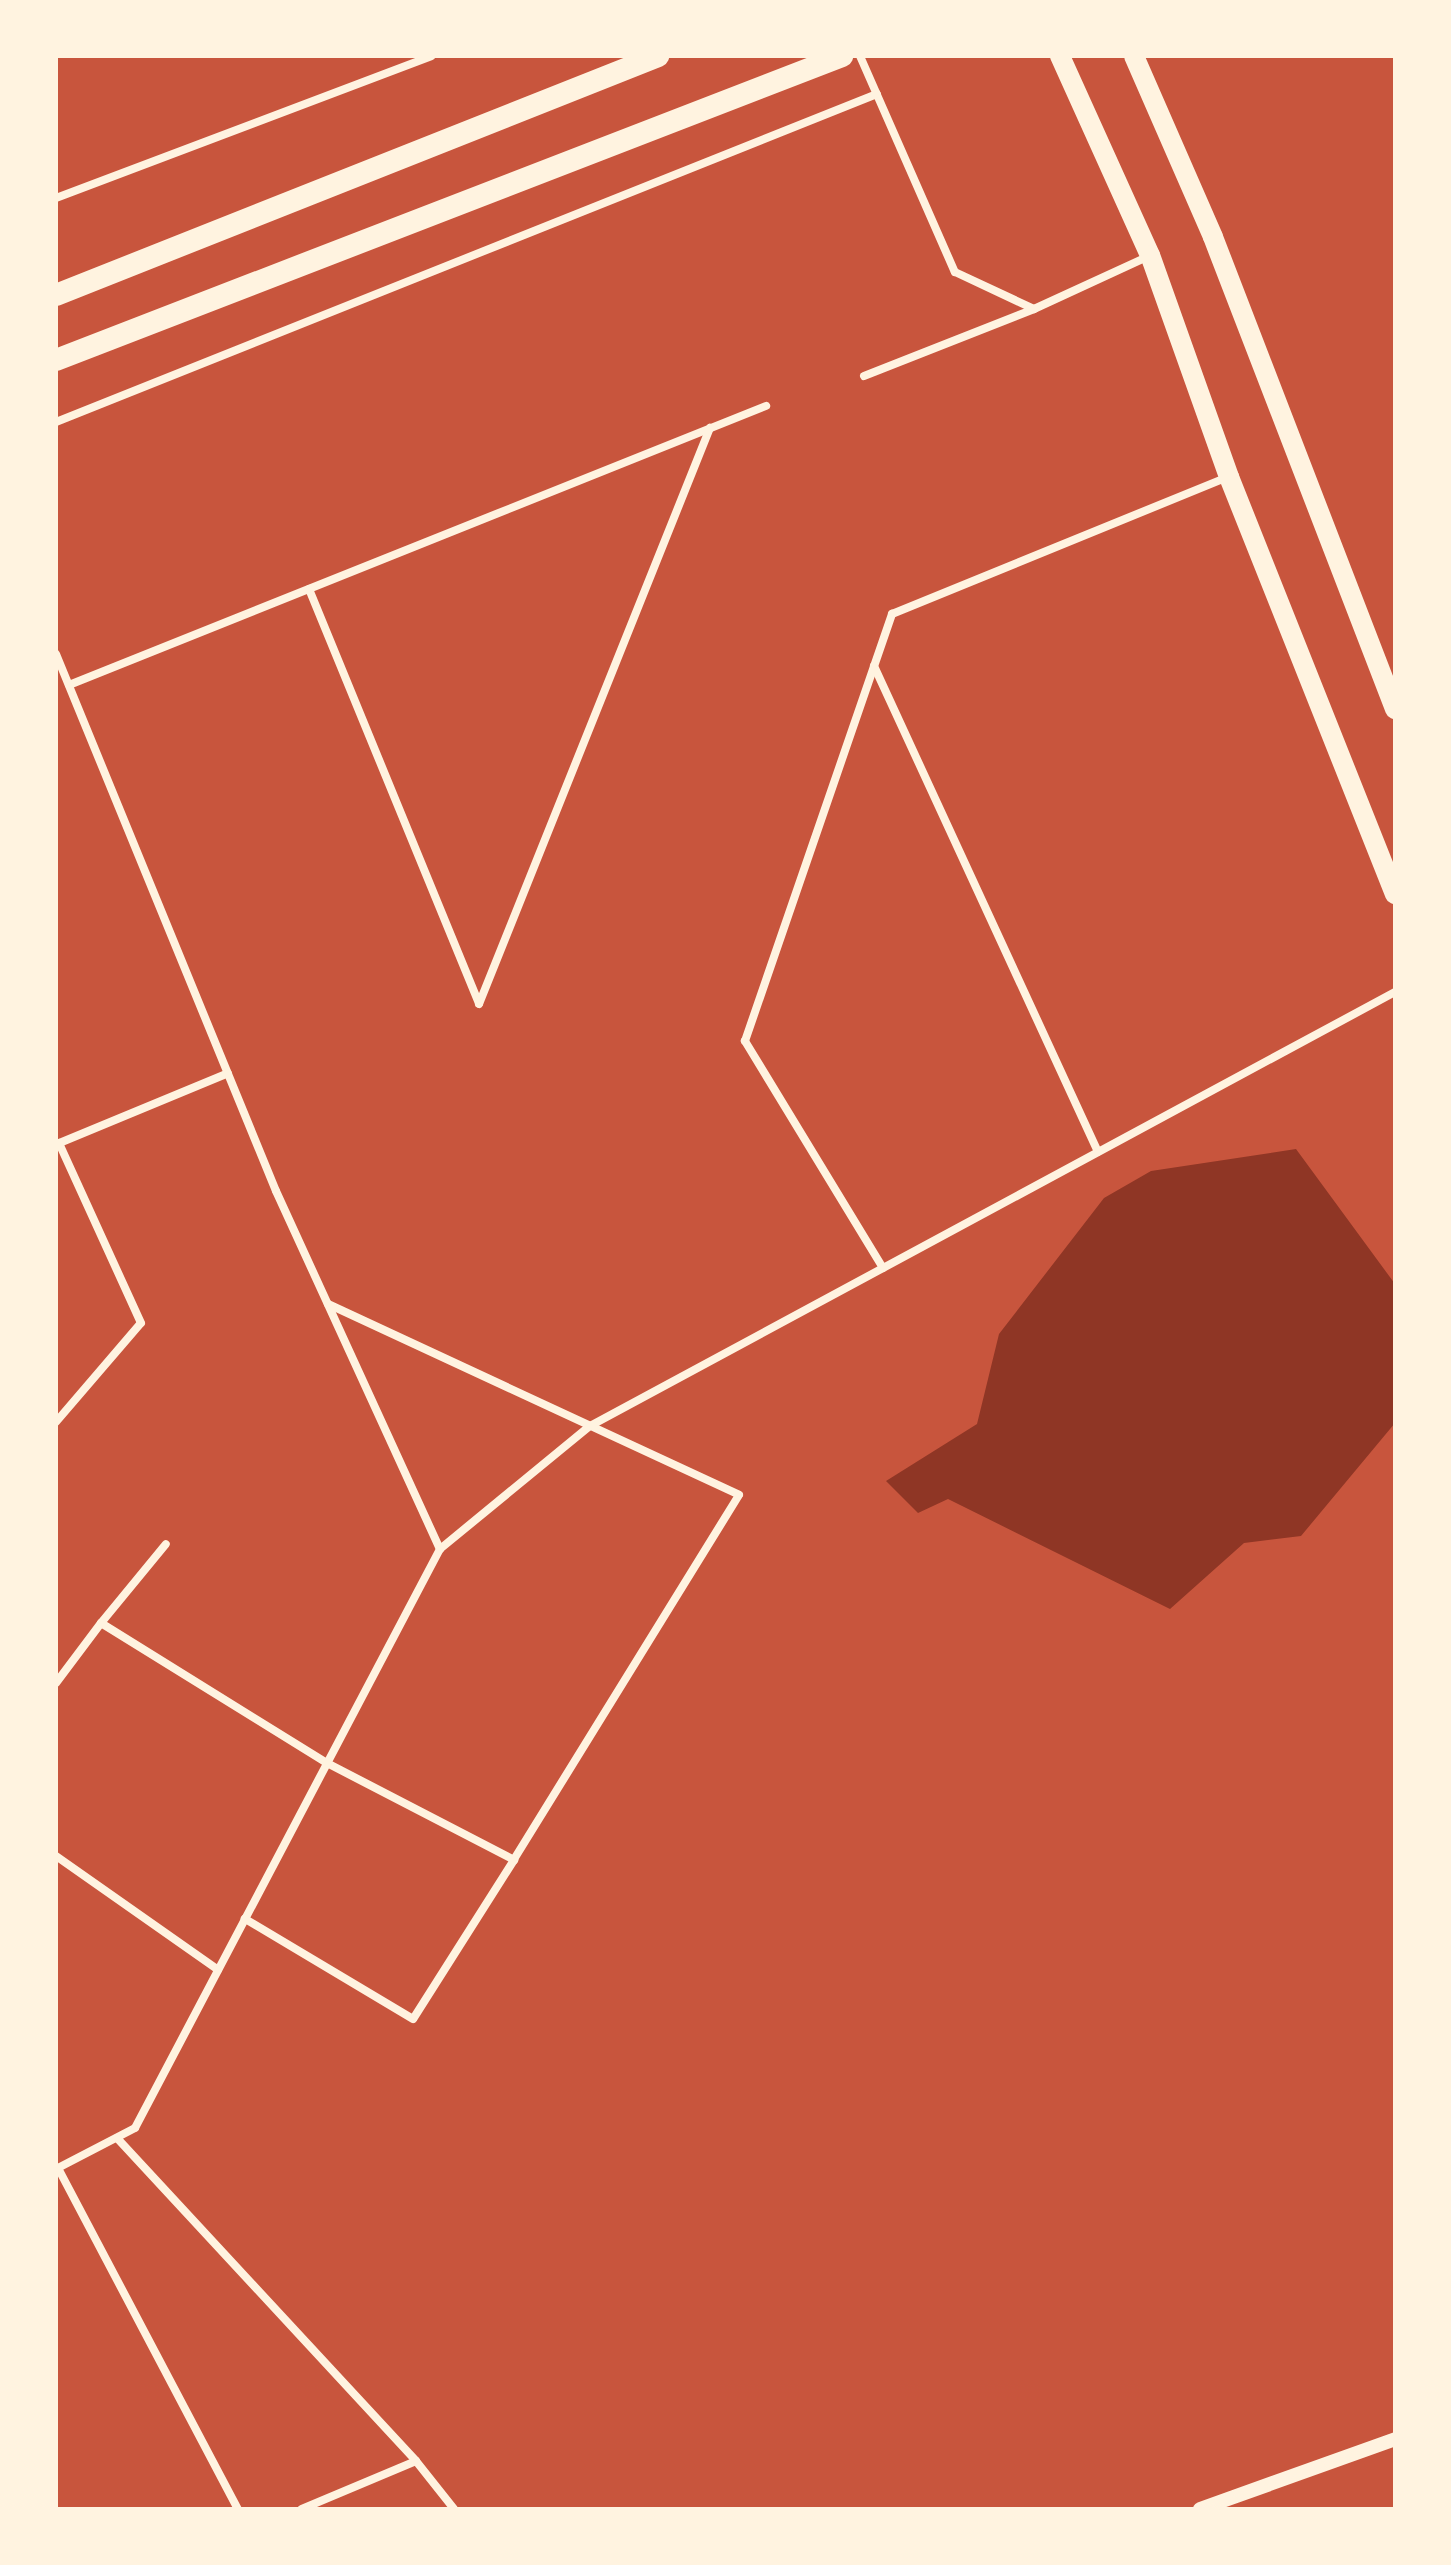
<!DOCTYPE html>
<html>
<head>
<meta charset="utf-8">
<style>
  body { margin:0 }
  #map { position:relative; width:1451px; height:2565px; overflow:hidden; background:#c8553d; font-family:Karla,sans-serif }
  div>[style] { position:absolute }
  .water>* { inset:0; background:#8f3625 }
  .minor>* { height:8px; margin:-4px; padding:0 4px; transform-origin:4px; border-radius:4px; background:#fff3e0 }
  .tertiary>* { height:14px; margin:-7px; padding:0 7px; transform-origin:7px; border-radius:7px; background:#fff3e0 }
  .primary>* { height:20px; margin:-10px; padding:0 10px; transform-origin:10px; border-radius:10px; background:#fff3e0 }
  .trunk>* { height:22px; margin:-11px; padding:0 11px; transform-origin:11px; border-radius:11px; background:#fff3e0 }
  span { translate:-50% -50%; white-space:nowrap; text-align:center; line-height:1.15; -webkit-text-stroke:7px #fff3e0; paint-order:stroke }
  .frame { position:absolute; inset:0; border:58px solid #fff3e0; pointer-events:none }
</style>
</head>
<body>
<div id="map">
  <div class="water">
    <div style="clip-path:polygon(1296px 1149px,1395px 1284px,1395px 1423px,1301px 1536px,1244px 1543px,1170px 1609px,948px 1499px,918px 1513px,886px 1481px,977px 1424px,999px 1334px,1104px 1198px,1151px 1171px)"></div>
  </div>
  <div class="minor">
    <div style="left:860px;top:56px;width:236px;rotate:66.3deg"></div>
    <div style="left:955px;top:272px;width:87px;rotate:25.1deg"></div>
    <div style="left:56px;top:198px;width:401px;rotate:-20.7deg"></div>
    <div style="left:864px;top:376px;width:183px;rotate:-21.5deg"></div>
    <div style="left:1034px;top:309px;width:127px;rotate:-24.7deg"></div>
    <div style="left:56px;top:422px;width:884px;rotate:-21.78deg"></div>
    <div style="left:309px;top:589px;width:448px;rotate:67.7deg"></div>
    <div style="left:479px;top:1004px;width:621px;rotate:-68.15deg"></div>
    <div style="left:56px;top:654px;width:580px;rotate:67.72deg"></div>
    <div style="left:276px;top:1191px;width:394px;rotate:65.4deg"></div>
    <div style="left:440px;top:1549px;width:654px;rotate:117.78deg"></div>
    <div style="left:135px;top:2128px;width:89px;rotate:152.6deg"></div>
    <div style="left:874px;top:666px;width:535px;rotate:65.25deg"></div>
    <div style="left:69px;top:685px;width:751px;rotate:-21.82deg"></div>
    <div style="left:57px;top:1144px;width:185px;rotate:-22.5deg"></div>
    <div style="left:883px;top:1268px;width:266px;rotate:-121.3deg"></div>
    <div style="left:745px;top:1041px;width:452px;rotate:-71deg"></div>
    <div style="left:892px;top:614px;width:363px;rotate:-22.2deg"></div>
    <div style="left:328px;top:1304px;width:453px;rotate:24.9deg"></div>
    <div style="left:739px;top:1495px;width:429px;rotate:121.7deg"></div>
    <div style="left:56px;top:1422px;width:130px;rotate:-49.4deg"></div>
    <div style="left:141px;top:1323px;width:198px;rotate:-114.5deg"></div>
    <div style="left:440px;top:1549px;width:194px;rotate:-39.4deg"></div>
    <div style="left:590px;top:1426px;width:915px;rotate:-28.33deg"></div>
    <div style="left:101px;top:1623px;width:102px;rotate:-50.6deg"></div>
    <div style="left:56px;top:1683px;width:75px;rotate:-53.1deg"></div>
    <div style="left:101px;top:1623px;width:266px;rotate:31.8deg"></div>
    <div style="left:327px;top:1763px;width:211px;rotate:27.4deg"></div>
    <div style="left:514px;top:1860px;width:188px;rotate:122.4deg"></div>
    <div style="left:413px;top:2019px;width:196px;rotate:-149.2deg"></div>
    <div style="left:56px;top:1856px;width:198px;rotate:35.1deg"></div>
    <div style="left:117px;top:2138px;width:440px;rotate:47.2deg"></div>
    <div style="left:416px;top:2461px;width:124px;rotate:157.2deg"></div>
    <div style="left:58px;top:2168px;width:386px;rotate:62.2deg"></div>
    <div style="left:416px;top:2461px;width:61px;rotate:51.6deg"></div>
  </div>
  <div class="tertiary">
    <div style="left:1200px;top:2509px;width:207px;rotate:-19.7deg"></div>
  </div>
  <div class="primary">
    <div style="left:1060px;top:56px;width:218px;rotate:65.7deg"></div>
    <div style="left:1150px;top:255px;width:236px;rotate:70.4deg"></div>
    <div style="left:1229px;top:477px;width:449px;rotate:68.3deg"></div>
    <div style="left:1134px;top:56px;width:197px;rotate:66.4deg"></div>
    <div style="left:1213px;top:237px;width:506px;rotate:68.91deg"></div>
  </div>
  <div class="trunk">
    <div style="left:56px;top:295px;width:648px;rotate:-21.65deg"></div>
    <div style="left:56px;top:360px;width:843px;rotate:-21.14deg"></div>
  </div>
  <div class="frame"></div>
</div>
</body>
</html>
